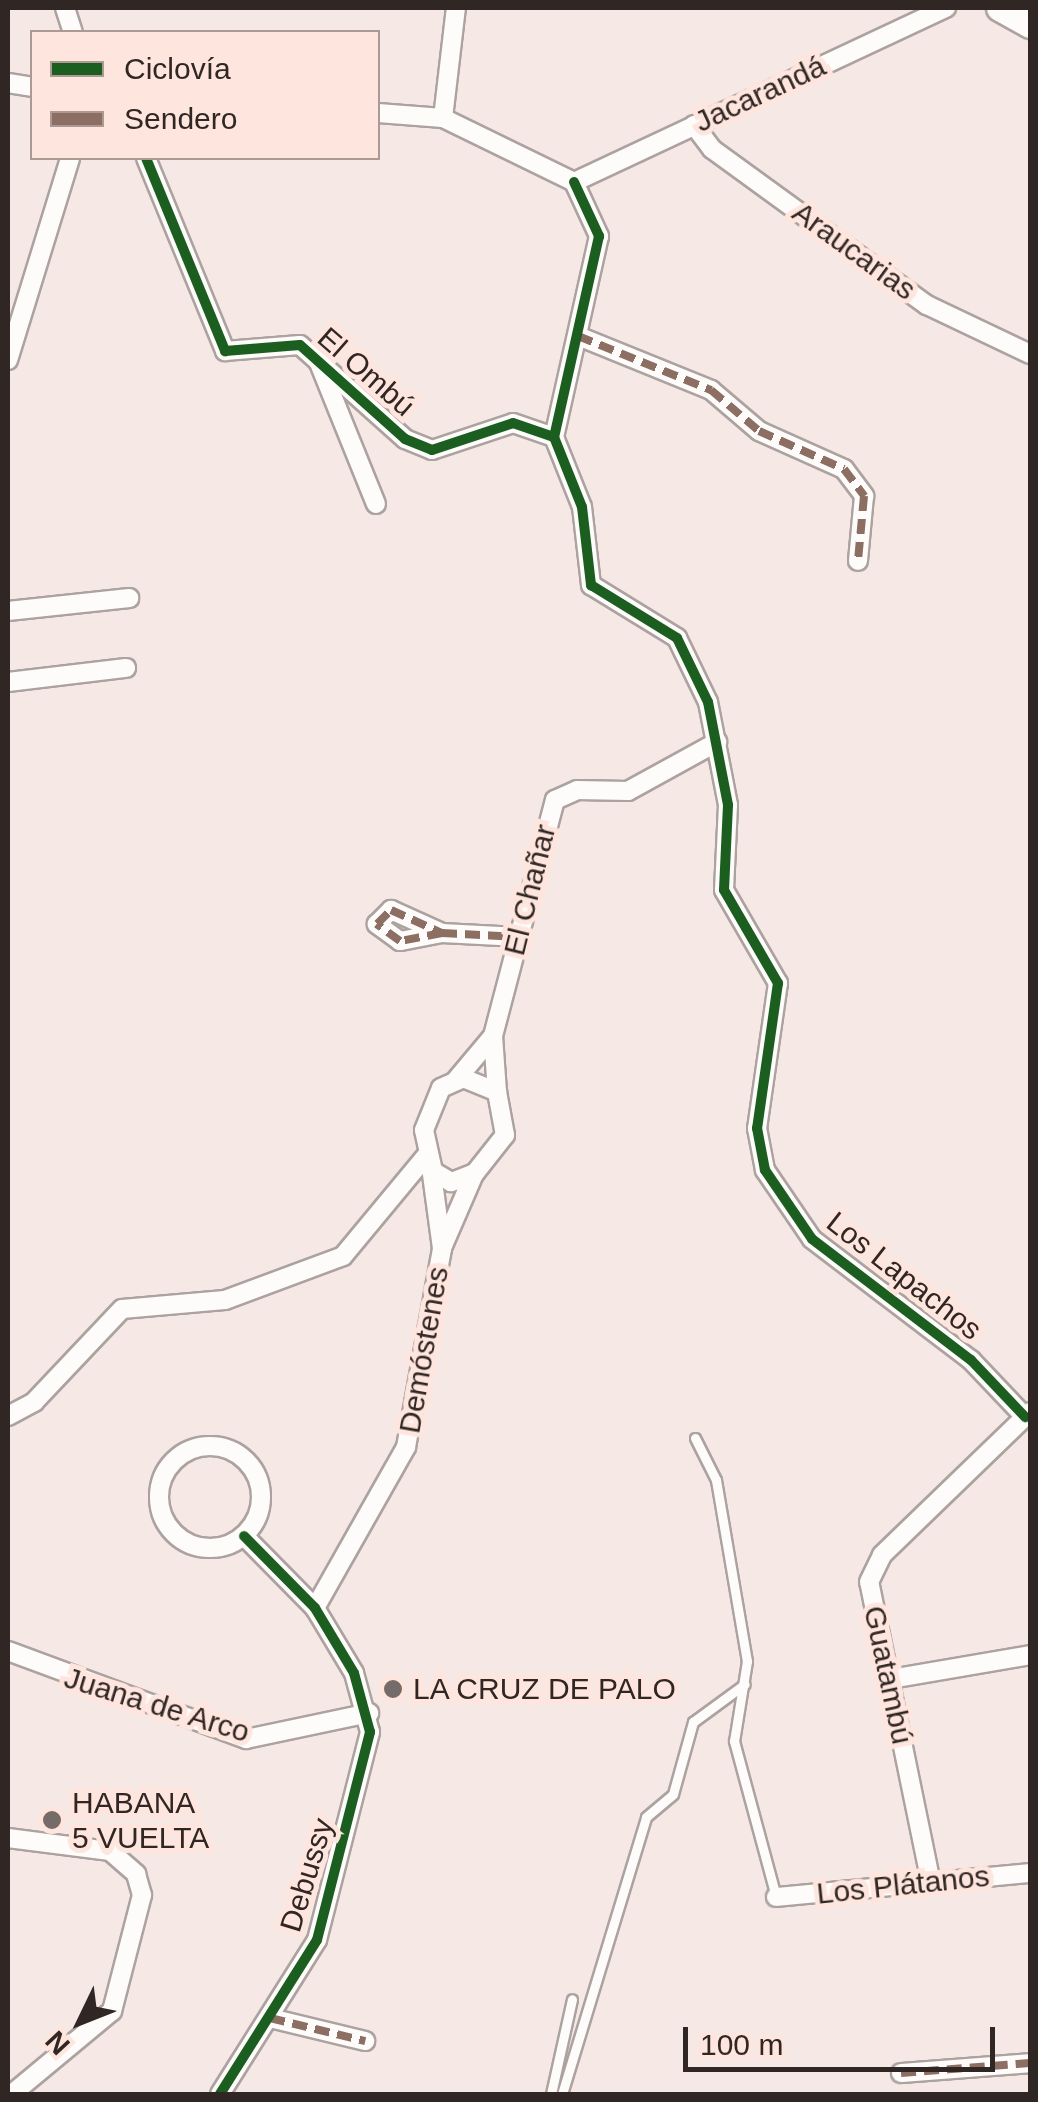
<!DOCTYPE html>
<html>
<head>
<meta charset="utf-8">
<style>
  body { margin:0 }
  #map { position:relative; width:1038px; height:2102px; overflow:hidden; background:#f6e9e5; font-family:Arial,sans-serif }
  div>[style] { position:absolute }
  .roads { filter:drop-shadow(2px 0 #aca29f) drop-shadow(-2px 0 #aca29f) drop-shadow(0 2px #aca29f) drop-shadow(0 -2px #aca29f) }
  .lane>* { height:9px; margin:-4.5px; padding:0 4.5px; transform-origin:4.5px; border-radius:4.5px; background:#fefcfb }
  .street>* { height:18px; margin:-9px; padding:0 9px; transform-origin:9px; border-radius:9px; background:#fefcfb }
  .street>.ring { margin:-9px; padding:0; box-sizing:content-box; background:none; border:18px solid #fefcfb; border-radius:50% }
  .secondary>* { height:25px; margin:-12.5px; padding:0 12.5px; transform-origin:12.5px; border-radius:12.5px; background:#fefcfb }
  .quiet>* { height:8px; margin-top:-4px; transform-origin:0; background:repeating-linear-gradient(90deg,#8d6e63 0 15px,transparent 0 23px) }
  .cycleway>* { height:10px; margin:-5px; padding:0 5px; transform-origin:5px; border-radius:5px; background:#1b5e20 }
  .dots>* { width:28px; height:28px; translate:-50% -50%; box-sizing:border-box; border:5px solid #fee5dd; border-radius:50% }
  span { translate:-50% -50%; white-space:nowrap; text-align:center; line-height:1.15; -webkit-text-stroke:10px #fee5dd; paint-order:stroke }
  .street-label { font-size:30px; color:#302724 }
  .poi-label { font-size:30px; color:#302724 }
  .left { translate:0 -50%; text-align:left }
  .frame { position:absolute; inset:0; border:10px solid #302724; pointer-events:none }
  .legend { position:absolute; left:30px; top:30px; width:350px; height:130px; box-sizing:border-box; background:#fee5dd; border:2px solid #ac9993; margin:0; padding:12px 18px; list-style:none; font-size:30px; color:#302724 }
  .legend li { display:flex; align-items:center; gap:20px; height:50px }
  .legend b { width:50px; border:2px solid #ac9993 }
  .north { position:absolute; left:30px; top:1972px; width:100px; height:100px; -webkit-text-stroke:8px #fee5dd; paint-order:stroke; rotate:227deg; font-size:28px; font-weight:700; line-height:40px; text-align:center; color:#302724 }
  .north::after { content:''; display:block; margin:auto; width:35px; height:45px; background:#302724; clip-path:polygon(50% 0,100% 100%,50% 72%,0 100%) }
  .scale { position:absolute; left:683px; top:2027px; width:312px; height:45px; box-sizing:border-box; border:5px solid #302724; border-top:0; padding-left:12px; font-size:30px; line-height:35px; white-space:nowrap; color:#302724; -webkit-text-stroke:8px #fee5dd; paint-order:stroke }
</style>
</head>
<body>
<div id="map">
  <div class="roads">
    <div class="lane">
      <div style="left:695px;top:1438px;width:47px;rotate:63.4deg"></div>
      <div style="left:716px;top:1480px;width:184px;rotate:80.3deg"></div>
      <div style="left:747px;top:1661px;width:81px;rotate:99.2deg"></div>
      <div style="left:734px;top:1741px;width:162px;rotate:74.9deg"></div>
      <div style="left:551px;top:2094px;width:97px;rotate:-77.5deg"></div>
      <div style="left:562px;top:2094px;width:289px;rotate:-73.1deg"></div>
      <div style="left:646px;top:1817px;width:35px;rotate:-40deg"></div>
      <div style="left:673px;top:1794px;width:75px;rotate:-74.5deg"></div>
      <div style="left:693px;top:1722px;width:64px;rotate:-36.2deg"></div>
    </div>
    <div class="street">
      <div style="left:65px;top:8px;width:25px;rotate:72deg"></div>
      <div style="left:8px;top:83px;width:24px;rotate:9deg"></div>
      <div style="left:378px;top:113px;width:65px;rotate:4.4deg"></div>
      <div style="left:443px;top:118px;width:146px;rotate:26deg"></div>
      <div style="left:443px;top:118px;width:111px;rotate:-83.3deg"></div>
      <div style="left:694px;top:125px;width:30px;rotate:53deg"></div>
      <div style="left:712px;top:149px;width:266px;rotate:36deg"></div>
      <div style="left:927px;top:305px;width:114px;rotate:25.4deg"></div>
      <div style="left:146px;top:158px;width:209px;rotate:67.7deg"></div>
      <div style="left:225px;top:351px;width:75px;rotate:-4.6deg"></div>
      <div style="left:300px;top:345px;width:141px;rotate:41.8deg"></div>
      <div style="left:405px;top:439px;width:29px;rotate:22deg"></div>
      <div style="left:432px;top:450px;width:85px;rotate:-18.4deg"></div>
      <div style="left:513px;top:423px;width:43px;rotate:18.9deg"></div>
      <div style="left:574px;top:182px;width:60px;rotate:65.2deg"></div>
      <div style="left:599px;top:236px;width:206px;rotate:102.6deg"></div>
      <div style="left:554px;top:437px;width:75px;rotate:68.2deg"></div>
      <div style="left:582px;top:507px;width:79px;rotate:83.4deg"></div>
      <div style="left:591px;top:585px;width:101px;rotate:31.6deg"></div>
      <div style="left:677px;top:638px;width:71px;rotate:64.2deg"></div>
      <div style="left:708px;top:702px;width:105px;rotate:79deg"></div>
      <div style="left:728px;top:805px;width:85px;rotate:92.7deg"></div>
      <div style="left:724px;top:890px;width:108px;rotate:59.9deg"></div>
      <div style="left:778px;top:983px;width:147px;rotate:98.2deg"></div>
      <div style="left:757px;top:1128px;width:43px;rotate:79.2deg"></div>
      <div style="left:765px;top:1170px;width:83px;rotate:55.7deg"></div>
      <div style="left:812px;top:1239px;width:200px;rotate:37.3deg"></div>
      <div style="left:971px;top:1360px;width:79px;rotate:46.5deg"></div>
      <div style="left:574px;top:182px;width:411px;rotate:-25.1deg"></div>
      <div style="left:578px;top:336px;width:144px;rotate:22.1deg"></div>
      <div style="left:711px;top:390px;width:63px;rotate:40.5deg"></div>
      <div style="left:759px;top:431px;width:93px;rotate:24.1deg"></div>
      <div style="left:844px;top:469px;width:34px;rotate:53deg"></div>
      <div style="left:864px;top:496px;width:65px;rotate:95.3deg"></div>
      <div style="left:8px;top:360px;width:211px;rotate:-72.9deg"></div>
      <div style="left:319px;top:363px;width:152px;rotate:68deg"></div>
      <div style="left:8px;top:611px;width:122px;rotate:-6.1deg"></div>
      <div style="left:8px;top:682px;width:119px;rotate:-6.8deg"></div>
      <div style="left:442px;top:933px;width:43px;rotate:169.2deg"></div>
      <div style="left:400px;top:941px;width:29px;rotate:-144deg"></div>
      <div style="left:377px;top:924px;width:20px;rotate:-45deg"></div>
      <div style="left:391px;top:910px;width:56px;rotate:24.3deg"></div>
      <div style="left:442px;top:933px;width:77px;rotate:3deg"></div>
      <div style="left:493px;top:1036px;width:244px;rotate:-75.3deg"></div>
      <div style="left:555px;top:800px;width:24px;rotate:-24deg"></div>
      <div style="left:577px;top:790px;width:51px;rotate:1.1deg"></div>
      <div style="left:628px;top:791px;width:102px;rotate:-28.8deg"></div>
      <div style="left:463px;top:1078px;width:37px;rotate:22deg"></div>
      <div style="left:497px;top:1092px;width:44px;rotate:79.5deg"></div>
      <div style="left:505px;top:1135px;width:48px;rotate:128.3deg"></div>
      <div style="left:475px;top:1173px;width:26px;rotate:159deg"></div>
      <div style="left:451px;top:1182px;width:21px;rotate:-149deg"></div>
      <div style="left:433px;top:1171px;width:42px;rotate:-102.4deg"></div>
      <div style="left:424px;top:1130px;width:45px;rotate:-68deg"></div>
      <div style="left:441px;top:1088px;width:24px;rotate:-24deg"></div>
      <div style="left:456px;top:1080px;width:57px;rotate:-49.9deg"></div>
      <div style="left:493px;top:1036px;width:56px;rotate:85.9deg"></div>
      <div style="left:431px;top:1167px;width:82px;rotate:82.3deg"></div>
      <div style="left:442px;top:1248px;width:81px;rotate:-66.6deg"></div>
      <div style="left:8px;top:1416px;width:30px;rotate:-28deg"></div>
      <div style="left:34px;top:1402px;width:128px;rotate:-46.6deg"></div>
      <div style="left:122px;top:1309px;width:103px;rotate:-5deg"></div>
      <div style="left:225px;top:1300px;width:126px;rotate:-20.4deg"></div>
      <div style="left:343px;top:1256px;width:130px;rotate:-50.3deg"></div>
      <div class="ring" style="left:159px;top:1446px;width:84px;height:84px"></div>
      <div style="left:315px;top:1608px;width:185px;rotate:-60.5deg"></div>
      <div style="left:406px;top:1447px;width:202px;rotate:-79.7deg"></div>
      <div style="left:8px;top:1651px;width:254px;rotate:20.3deg"></div>
      <div style="left:246px;top:1739px;width:126px;rotate:-11.9deg"></div>
      <div style="left:890px;top:1679px;width:142px;rotate:-9.7deg"></div>
      <div style="left:8px;top:1838px;width:103px;rotate:7.3deg"></div>
      <div style="left:110px;top:1851px;width:35px;rotate:41deg"></div>
      <div style="left:136px;top:1874px;width:22px;rotate:74deg"></div>
      <div style="left:142px;top:1895px;width:120px;rotate:104.5deg"></div>
      <div style="left:112px;top:2011px;width:130px;rotate:140.3deg"></div>
      <div style="left:931px;top:1883px;width:307px;rotate:-101.6deg"></div>
      <div style="left:869px;top:1582px;width:30px;rotate:-64deg"></div>
      <div style="left:882px;top:1555px;width:206px;rotate:-44deg"></div>
      <div style="left:776px;top:1897px;width:255px;rotate:-5.4deg"></div>
      <div style="left:270px;top:2018px;width:98px;rotate:13.6deg"></div>
      <div style="left:901px;top:2073px;width:129px;rotate:-4.4deg"></div>
      <div style="left:220px;top:2094px;width:182px;rotate:-57.8deg"></div>
      <div style="left:317px;top:1940px;width:215px;rotate:-75.7deg"></div>
      <div style="left:370px;top:1732px;width:61px;rotate:-105.2deg"></div>
      <div style="left:354px;top:1673px;width:76px;rotate:-121deg"></div>
      <div style="left:315px;top:1608px;width:101px;rotate:-134.6deg"></div>
    </div>
    <div class="secondary">
      <div style="left:999px;top:8px;width:35px;rotate:29deg"></div>
    </div>
  </div>
  <div class="quiet">
    <div style="left:578px;top:336px;width:144px;rotate:22.1deg"></div>
    <div style="left:711px;top:390px;width:63px;rotate:40.5deg"></div>
    <div style="left:759px;top:431px;width:93px;rotate:24.1deg"></div>
    <div style="left:844px;top:469px;width:34px;rotate:53deg"></div>
    <div style="left:864px;top:496px;width:65px;rotate:95.3deg"></div>
    <div style="left:442px;top:933px;width:43px;rotate:169.2deg"></div>
    <div style="left:400px;top:941px;width:29px;rotate:-144deg"></div>
    <div style="left:377px;top:924px;width:20px;rotate:-45deg"></div>
    <div style="left:391px;top:910px;width:56px;rotate:24.3deg"></div>
    <div style="left:442px;top:933px;width:77px;rotate:3deg"></div>
    <div style="left:270px;top:2018px;width:98px;rotate:13.6deg"></div>
    <div style="left:901px;top:2073px;width:129px;rotate:-4.4deg"></div>
  </div>
  <div class="cycleway">
    <div style="left:146px;top:158px;width:209px;rotate:67.7deg"></div>
    <div style="left:225px;top:351px;width:75px;rotate:-4.6deg"></div>
    <div style="left:300px;top:345px;width:141px;rotate:41.8deg"></div>
    <div style="left:405px;top:439px;width:29px;rotate:22deg"></div>
    <div style="left:432px;top:450px;width:85px;rotate:-18.4deg"></div>
    <div style="left:513px;top:423px;width:43px;rotate:18.9deg"></div>
    <div style="left:574px;top:182px;width:60px;rotate:65.2deg"></div>
    <div style="left:599px;top:236px;width:206px;rotate:102.6deg"></div>
    <div style="left:554px;top:437px;width:75px;rotate:68.2deg"></div>
    <div style="left:582px;top:507px;width:79px;rotate:83.4deg"></div>
    <div style="left:591px;top:585px;width:101px;rotate:31.6deg"></div>
    <div style="left:677px;top:638px;width:71px;rotate:64.2deg"></div>
    <div style="left:708px;top:702px;width:105px;rotate:79deg"></div>
    <div style="left:728px;top:805px;width:85px;rotate:92.7deg"></div>
    <div style="left:724px;top:890px;width:108px;rotate:59.9deg"></div>
    <div style="left:778px;top:983px;width:147px;rotate:98.2deg"></div>
    <div style="left:757px;top:1128px;width:43px;rotate:79.2deg"></div>
    <div style="left:765px;top:1170px;width:83px;rotate:55.7deg"></div>
    <div style="left:812px;top:1239px;width:200px;rotate:37.3deg"></div>
    <div style="left:971px;top:1360px;width:79px;rotate:46.5deg"></div>
    <div style="left:220px;top:2094px;width:182px;rotate:-57.8deg"></div>
    <div style="left:317px;top:1940px;width:215px;rotate:-75.7deg"></div>
    <div style="left:370px;top:1732px;width:61px;rotate:-105.2deg"></div>
    <div style="left:354px;top:1673px;width:76px;rotate:-121deg"></div>
    <div style="left:315px;top:1608px;width:101px;rotate:-134.6deg"></div>
  </div>
  <div class="dots">
    <div style="left:393px;top:1689px;background:#756b68"></div>
    <div style="left:52px;top:1820px;background:#756b68"></div>
  </div>
  <div class="street-label">
    <span style="left:760px;top:94px;rotate:-25deg">Jacarandá</span>
    <span style="left:854px;top:251px;rotate:36deg">Araucarias</span>
    <span style="left:366px;top:372px;rotate:41deg">El Ombú</span>
    <span style="left:530px;top:890px;rotate:-76deg">El Chañar</span>
    <span style="left:904px;top:1276px;rotate:38deg">Los Lapachos</span>
    <span style="left:424px;top:1350px;rotate:-80deg">Demóstenes</span>
    <span style="left:888px;top:1675px;rotate:78deg">Guatambú</span>
    <span style="left:157px;top:1705px;rotate:17deg">Juana de Arco</span>
    <span style="left:307px;top:1875px;rotate:-73deg">Debussy</span>
    <span style="left:903px;top:1885px;rotate:-6deg">Los Plátanos</span>
  </div>
  <div class="poi-label">
    <span class="left" style="left:413px;top:1689px">LA CRUZ DE PALO</span>
    <span class="left" style="left:72px;top:1820px">HABANA<br>5 VUELTA</span>
  </div>
  <div class="frame"></div>
  <ul class="legend">
  <li><b style="height:12px;background:#1b5e20"></b>Ciclovía</li>
  <li><b style="height:12px;background:#8d6e63"></b>Sendero</li>
  </ul>
  <div class="north">N</div>
  <div class="scale">100 m</div>
</div>
</body>
</html>
